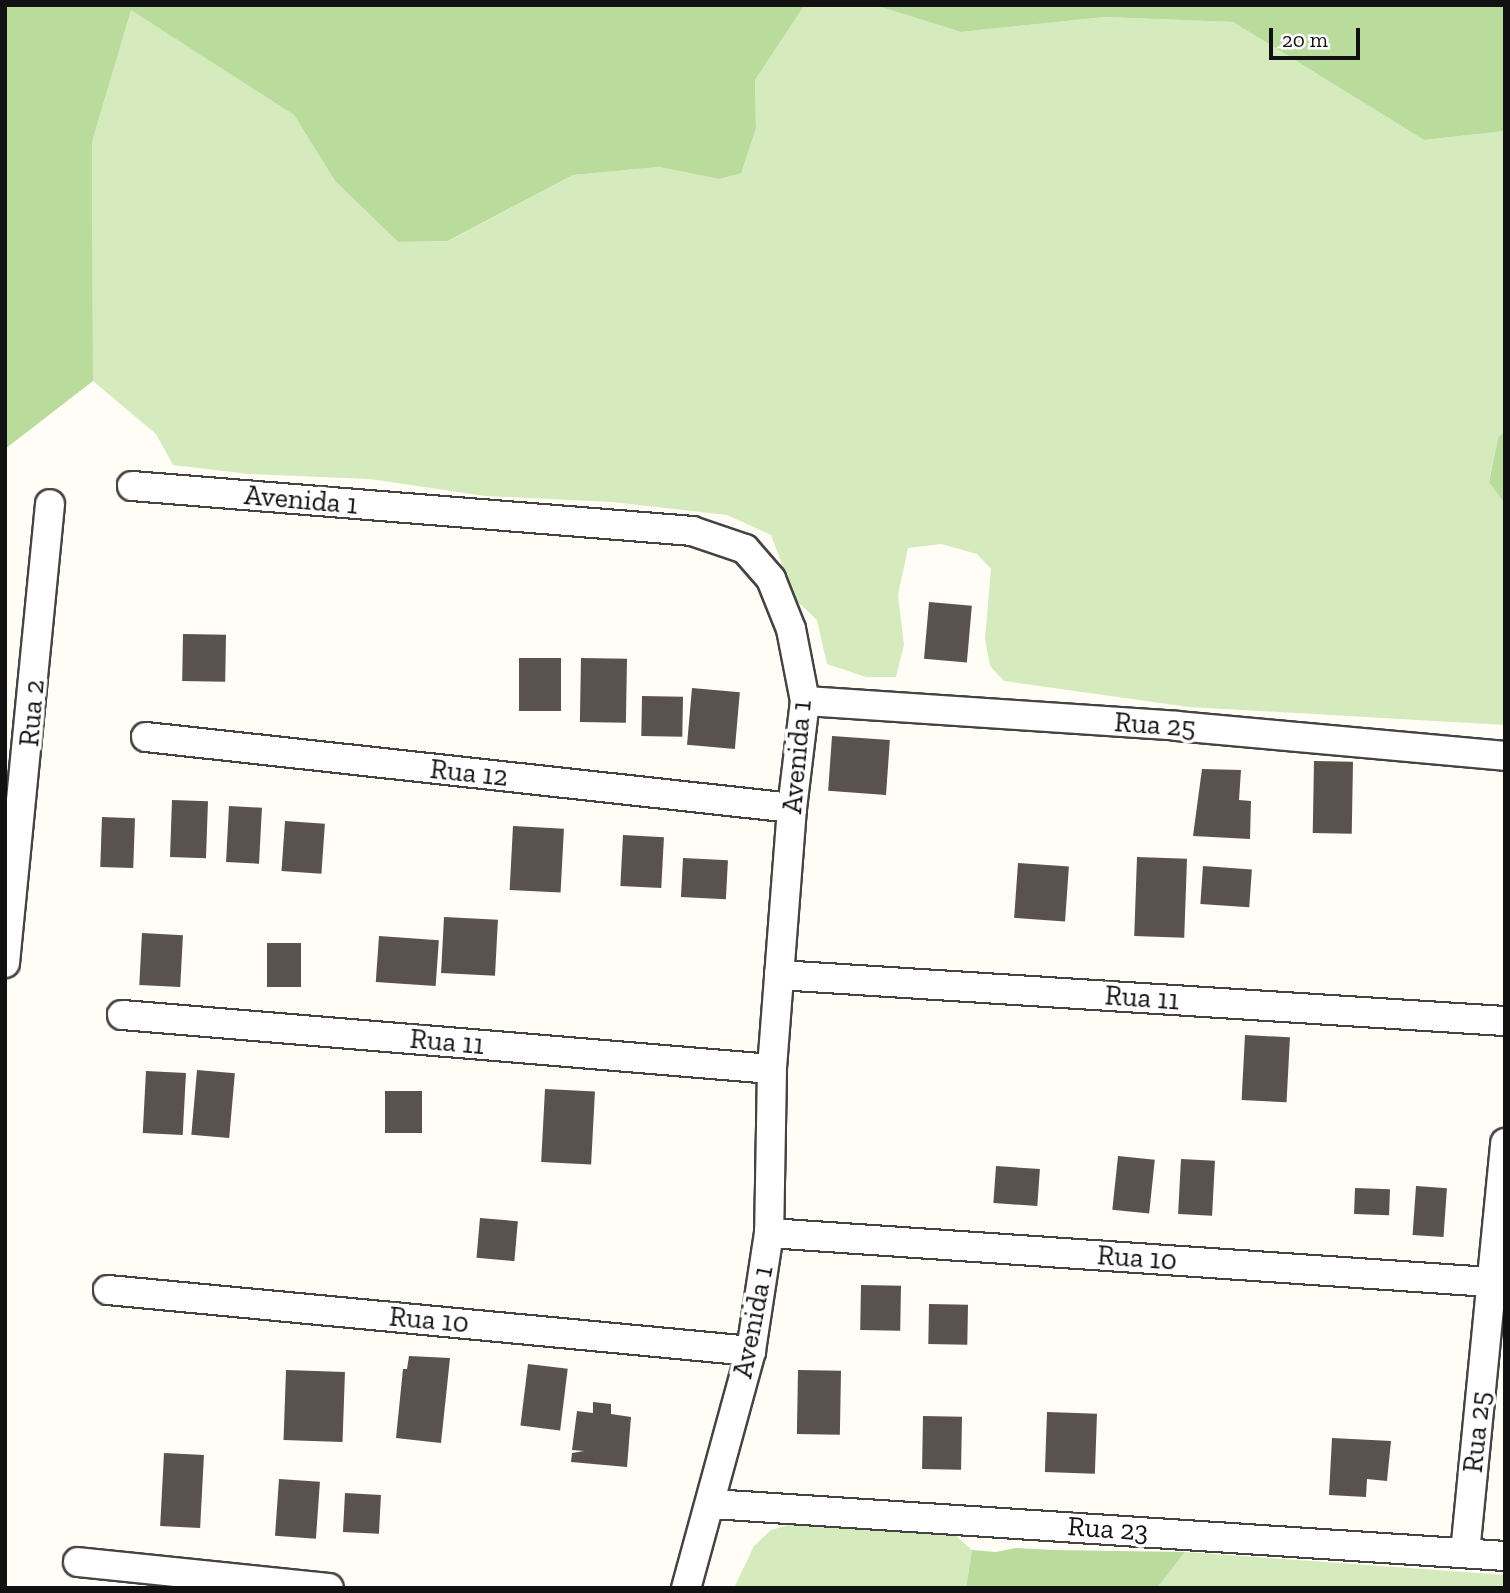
<!DOCTYPE html>
<html>
<head>
<meta charset="utf-8">
<style>
  body { margin:0 }
  #map { position:relative; width:1510px; height:1593px; overflow:hidden; background:#fffdf5; font-family:"Zilla Slab",serif }
  div>[style] { position:absolute }
  .green>* { inset:0; background:#d5ebbd }
  .forest>* { inset:0; background:#b9dc9c }
  .building>* { inset:0; background:#5a524d; transform-origin:0 0 }
  .roads { filter:drop-shadow(2px 0 #444) drop-shadow(-2px 0 #444) drop-shadow(0 2px #444) drop-shadow(0 -2px #444) }
  .street>* { height:28px; margin:-14px; padding:0 14px; transform-origin:14px; border-radius:14px; background:#fff }
  span { translate:-50% -50%; white-space:nowrap; text-align:center; line-height:1.15; -webkit-text-stroke:7px #fff; paint-order:stroke }
  .street-label { font-size:28px; color:#111 }
  .frame { position:absolute; inset:0; border:7px solid #111; pointer-events:none }
  .scale { position:absolute; left:1269px; top:28px; width:91px; height:32px; box-sizing:border-box; border:4px solid #111; border-top:0; padding-left:9px; font-size:21px; line-height:24px; white-space:nowrap; color:#111; -webkit-text-stroke:5px #fff; paint-order:stroke }
</style>
</head>
<body>
<div id="map">
  <div class="green">
    <div style="clip-path:polygon(804px 6px,881px 7px,961px 32px,1105px 17px,1233px 22px,1424px 140px,1505px 131px,1505px 430px,1498px 438px,1489px 481px,1505px 504px,1505px 725px,1189px 707px,1004px 681px,990px 666px,985px 639px,991px 569px,977px 554px,941px 544px,908px 548px,898px 595px,904px 645px,896px 677px,866px 677px,827px 664px,817px 620px,795px 599px,771px 535px,727px 515px,612px 502px,485px 496px,370px 479px,249px 474px,173px 465px,156px 434px,93px 381px,92px 142px,131px 9px,294px 115px,335px 181px,398px 242px,449px 241px,573px 175px,659px 167px,719px 179px,756px 128px,755px 80px)"></div>
    <div style="clip-path:polygon(799px 1522px,866px 1523px,955px 1535px,972px 1550px,966px 1588px,734px 1588px,754px 1546px,771px 1530px)"></div>
    <div style="clip-path:polygon(1185px 1552px,1505px 1575px,1505px 1588px,1157px 1588px)"></div>
  </div>
  <div class="forest">
    <div style="clip-path:polygon(5px 5px,1505px 5px,1505px 131px,1424px 140px,1233px 22px,1105px 17px,961px 32px,881px 7px,804px 6px,755px 80px,756px 128px,741px 173px,719px 179px,659px 167px,573px 175px,448px 241px,398px 242px,335px 181px,294px 115px,131px 10px,92px 142px,93px 381px,5px 449px)"></div>
    <div style="clip-path:polygon(1505px 430px,1505px 504px,1489px 482px,1498px 438px)"></div>
    <div style="clip-path:polygon(1016px 1548px,1052px 1550px,1185px 1552px,1157px 1588px,966px 1588px,972px 1550px,996px 1552px)"></div>
  </div>
  <div class="building">
    <div style="left:929px;top:602px;width:43px;height:57px;rotate:5deg"></div>
    <div style="left:183px;top:634px;width:43px;height:47px;rotate:1deg"></div>
    <div style="left:519px;top:658px;width:42px;height:53px"></div>
    <div style="left:581px;top:658px;width:46px;height:64px;rotate:1deg"></div>
    <div style="left:692px;top:688px;width:48px;height:57px;rotate:5deg"></div>
    <div style="left:642px;top:696px;width:41px;height:40px;rotate:1deg"></div>
    <div style="left:832px;top:736px;width:58px;height:55px;rotate:4deg"></div>
    <div style="left:1314px;top:761px;width:39px;height:72px;rotate:1deg"></div>
    <div style="clip-path:polygon(1202px 769px,1241px 770px,1239px 800px,1251px 801px,1250px 839px,1193px 836px)"></div>
    <div style="left:172px;top:800px;width:36px;height:57px;rotate:2deg"></div>
    <div style="left:229px;top:806px;width:33px;height:56px;rotate:3deg"></div>
    <div style="left:102px;top:817px;width:33px;height:50px;rotate:2deg"></div>
    <div style="left:285px;top:821px;width:40px;height:50px;rotate:4deg"></div>
    <div style="left:513px;top:826px;width:51px;height:64px;rotate:3deg"></div>
    <div style="left:623px;top:835px;width:41px;height:51px;rotate:3deg"></div>
    <div style="left:1137px;top:857px;width:50px;height:79px;rotate:2deg"></div>
    <div style="left:683px;top:858px;width:45px;height:39px;rotate:3deg"></div>
    <div style="left:1018px;top:863px;width:51px;height:55px;rotate:4deg"></div>
    <div style="left:1203px;top:866px;width:49px;height:38px;rotate:4deg"></div>
    <div style="left:444px;top:917px;width:54px;height:56px;rotate:3deg"></div>
    <div style="left:142px;top:933px;width:41px;height:52px;rotate:3deg"></div>
    <div style="left:379px;top:936px;width:60px;height:46px;rotate:4deg"></div>
    <div style="left:267px;top:943px;width:34px;height:44px"></div>
    <div style="left:1245px;top:1035px;width:45px;height:65px;rotate:3deg"></div>
    <div style="left:197px;top:1070px;width:38px;height:65px;rotate:5deg"></div>
    <div style="left:146px;top:1071px;width:40px;height:62px;rotate:3deg"></div>
    <div style="left:545px;top:1089px;width:50px;height:73px;rotate:3deg"></div>
    <div style="left:385px;top:1091px;width:37px;height:42px"></div>
    <div style="left:1118px;top:1156px;width:37px;height:54px;rotate:6deg"></div>
    <div style="left:1181px;top:1159px;width:34px;height:55px;rotate:3deg"></div>
    <div style="left:996px;top:1166px;width:44px;height:37px;rotate:4deg"></div>
    <div style="left:1416px;top:1186px;width:31px;height:49px;rotate:4deg"></div>
    <div style="left:1355px;top:1188px;width:35px;height:26px;rotate:2deg"></div>
    <div style="left:480px;top:1218px;width:38px;height:40px;rotate:5deg"></div>
    <div style="left:861px;top:1285px;width:40px;height:45px;rotate:1deg"></div>
    <div style="left:929px;top:1304px;width:39px;height:40px;rotate:1deg"></div>
    <div style="clip-path:polygon(409px 1356px,450px 1358px,441px 1443px,396px 1438px,403px 1369px,407px 1369px)"></div>
    <div style="left:528px;top:1364px;width:40px;height:62px;rotate:7deg"></div>
    <div style="left:286px;top:1370px;width:59px;height:70px;rotate:2deg"></div>
    <div style="left:798px;top:1370px;width:43px;height:64px;rotate:1deg"></div>
    <div style="clip-path:polygon(593px 1402px,611px 1404px,611px 1414px,631px 1417px,627px 1467px,571px 1462px,572px 1453px,584px 1451px,572px 1450px,577px 1411px,593px 1413px)"></div>
    <div style="left:1047px;top:1412px;width:50px;height:60px;rotate:2deg"></div>
    <div style="left:923px;top:1416px;width:39px;height:53px;rotate:1deg"></div>
    <div style="clip-path:polygon(1332px 1438px,1391px 1441px,1387px 1481px,1367px 1479px,1366px 1497px,1329px 1495px)"></div>
    <div style="left:164px;top:1453px;width:40px;height:73px;rotate:3deg"></div>
    <div style="left:279px;top:1479px;width:41px;height:57px;rotate:4deg"></div>
    <div style="left:345px;top:1493px;width:36px;height:39px;rotate:3deg"></div>
  </div>
  <div class="roads">
    <div class="street">
      <div style="left:132px;top:486px;width:562px;rotate:4.59deg"></div>
      <div style="left:692px;top:531px;width:56px;rotate:18.8deg"></div>
      <div style="left:745px;top:549px;width:40px;rotate:49deg"></div>
      <div style="left:771px;top:579px;width:54px;rotate:68.2deg"></div>
      <div style="left:791px;top:629px;width:73px;rotate:79deg"></div>
      <div style="left:805px;top:701px;width:108px;rotate:96.9deg"></div>
      <div style="left:792px;top:808px;width:262px;rotate:94.4deg"></div>
      <div style="left:772px;top:1069px;width:164px;rotate:91deg"></div>
      <div style="left:769px;top:1233px;width:119px;rotate:98.7deg"></div>
      <div style="left:751px;top:1351px;width:246px;rotate:105.3deg"></div>
      <div style="left:805px;top:701px;width:373px;rotate:3.8deg"></div>
      <div style="left:1177px;top:726px;width:329px;rotate:5.2deg"></div>
      <div style="left:146px;top:737px;width:650px;rotate:6.27deg"></div>
      <div style="left:5px;top:963px;width:461px;rotate:-84.4deg"></div>
      <div style="left:779px;top:975px;width:727px;rotate:3.63deg"></div>
      <div style="left:122px;top:1015px;width:652px;rotate:4.75deg"></div>
      <div style="left:769px;top:1233px;width:738px;rotate:3.89deg"></div>
      <div style="left:108px;top:1290px;width:646px;rotate:5.42deg"></div>
      <div style="left:712px;top:1504px;width:795px;rotate:3.75deg"></div>
      <div style="left:1465px;top:1553px;width:412px;rotate:-84.4deg"></div>
      <div style="left:78px;top:1562px;width:252px;rotate:5.9deg"></div>
    </div>
  </div>
  <div class="street-label">
    <span style="left:301px;top:500px;rotate:5deg">Avenida 1</span>
    <span style="left:32px;top:713px;rotate:-85deg">Rua 2</span>
    <span style="left:1155px;top:725px;rotate:4deg">Rua 25</span>
    <span style="left:797px;top:757px;rotate:-85deg">Avenida 1</span>
    <span style="left:469px;top:773px;rotate:6deg">Rua 12</span>
    <span style="left:1142px;top:998px;rotate:4deg">Rua 11</span>
    <span style="left:447px;top:1042px;rotate:5deg">Rua 11</span>
    <span style="left:1137px;top:1258px;rotate:4deg">Rua 10</span>
    <span style="left:429px;top:1320px;rotate:5deg">Rua 10</span>
    <span style="left:753px;top:1322px;rotate:-79deg">Avenida 1</span>
    <span style="left:1477px;top:1432px;rotate:-84deg">Rua 25</span>
    <span style="left:1108px;top:1529px;rotate:4deg">Rua 23</span>
  </div>
  <div class="frame"></div>
  <div class="scale">20 m</div>
</div>
</body>
</html>
